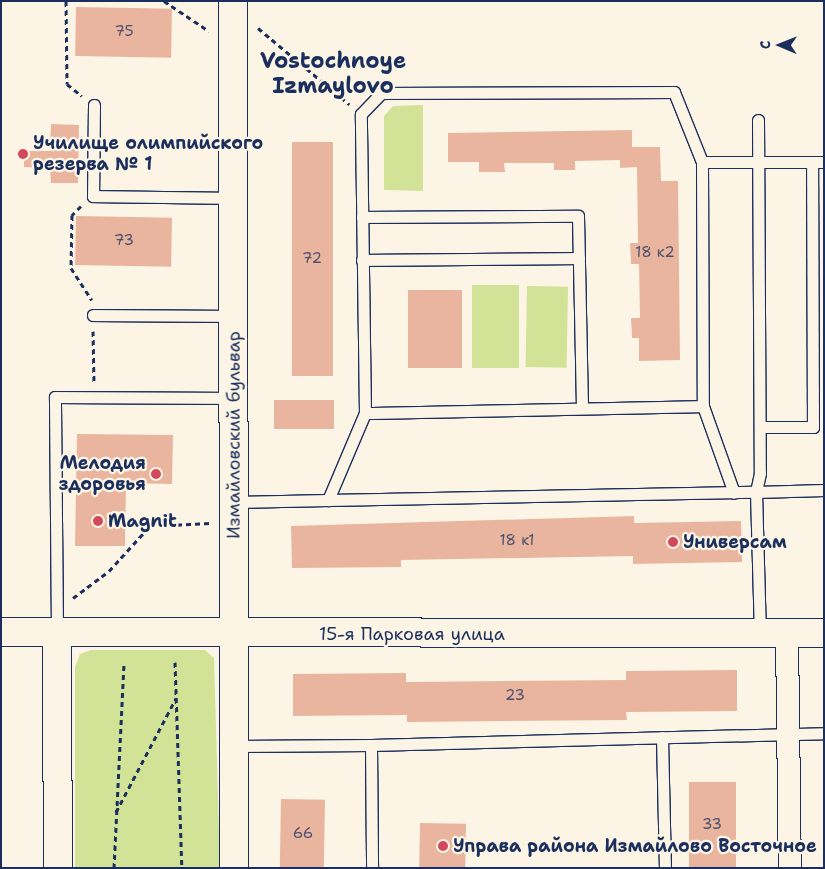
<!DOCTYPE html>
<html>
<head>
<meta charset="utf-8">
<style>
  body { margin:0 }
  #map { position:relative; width:825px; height:869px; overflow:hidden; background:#fcf5e5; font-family:"Shantell Sans",sans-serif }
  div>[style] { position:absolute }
  .green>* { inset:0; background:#d2e296; transform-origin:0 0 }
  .building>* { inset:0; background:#eab59e; transform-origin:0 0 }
  .path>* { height:3px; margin-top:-1.5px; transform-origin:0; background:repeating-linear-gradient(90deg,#1b2f5e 0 5px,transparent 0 9px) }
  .roads { filter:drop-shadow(1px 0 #1b2f5e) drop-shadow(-1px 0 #1b2f5e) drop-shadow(0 1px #1b2f5e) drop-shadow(0 -1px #1b2f5e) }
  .service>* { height:11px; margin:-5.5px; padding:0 5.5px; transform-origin:5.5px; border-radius:5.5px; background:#fcf5e5 }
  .minor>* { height:22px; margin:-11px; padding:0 11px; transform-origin:11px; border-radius:11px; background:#fcf5e5 }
  .tertiary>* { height:28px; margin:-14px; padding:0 14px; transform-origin:14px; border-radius:14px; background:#fcf5e5 }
  .dots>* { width:14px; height:14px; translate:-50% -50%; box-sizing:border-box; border:2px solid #fcf5e5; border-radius:50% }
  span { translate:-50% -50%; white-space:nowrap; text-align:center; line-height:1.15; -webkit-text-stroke:4.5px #fcf5e5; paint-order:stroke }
  .number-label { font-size:15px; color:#4f506e }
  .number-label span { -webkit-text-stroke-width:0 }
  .poi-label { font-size:18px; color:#1b2f5e; font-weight:700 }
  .left { translate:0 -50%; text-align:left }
  .right { translate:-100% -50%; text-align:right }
  .street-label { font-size:18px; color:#1b2f5e }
  .district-label { font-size:22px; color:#1b2f5e; font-weight:700 }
  .frame { position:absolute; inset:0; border:2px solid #1b2f5e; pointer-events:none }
  .north { position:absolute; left:755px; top:20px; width:50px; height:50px; -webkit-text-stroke:4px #fcf5e5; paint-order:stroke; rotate:271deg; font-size:14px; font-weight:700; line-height:20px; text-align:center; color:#1b2f5e }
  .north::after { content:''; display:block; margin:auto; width:18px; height:22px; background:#1b2f5e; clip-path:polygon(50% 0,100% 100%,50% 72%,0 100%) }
</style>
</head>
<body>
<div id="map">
  <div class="green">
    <div style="clip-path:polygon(423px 105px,423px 191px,384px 190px,384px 116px,393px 106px)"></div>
    <div style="left:472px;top:285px;width:47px;height:83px"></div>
    <div style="left:527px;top:286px;width:41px;height:81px;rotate:1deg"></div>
    <div style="clip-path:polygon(91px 650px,205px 650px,214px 658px,220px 868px,75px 868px,75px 667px,80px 654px)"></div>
  </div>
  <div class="building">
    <div style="left:76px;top:7px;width:96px;height:49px;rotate:1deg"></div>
    <div style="clip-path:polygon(51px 124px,79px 125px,78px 183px,51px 183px,50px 168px,24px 167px,24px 151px,50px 151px)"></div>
    <div style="clip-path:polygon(632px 130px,632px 147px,660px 147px,661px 181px,678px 181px,680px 360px,639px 361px,639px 338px,632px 338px,631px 318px,640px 318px,639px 264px,631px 264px,630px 243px,638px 243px,637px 167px,620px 168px,620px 160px,575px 161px,575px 170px,554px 170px,554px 163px,504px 163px,505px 172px,479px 172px,479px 162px,448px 162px,448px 133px)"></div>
    <div style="left:292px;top:142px;width:41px;height:234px"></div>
    <div style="left:76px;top:216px;width:96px;height:49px;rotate:1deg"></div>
    <div style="left:408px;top:290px;width:54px;height:78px"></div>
    <div style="left:334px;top:400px;width:29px;height:60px;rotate:90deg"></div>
    <div style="clip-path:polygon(77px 434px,173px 435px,172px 484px,126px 483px,125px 546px,75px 546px)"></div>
    <div style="clip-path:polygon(634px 516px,634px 523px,741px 521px,742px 562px,633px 564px,633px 556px,401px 560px,401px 567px,292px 568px,291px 526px)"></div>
    <div style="clip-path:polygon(737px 670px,737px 711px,626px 712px,627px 720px,407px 722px,407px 715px,293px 716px,293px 674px,406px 673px,406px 682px,626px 680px,626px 671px)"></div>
    <div style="left:689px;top:782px;width:47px;height:86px"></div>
    <div style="left:281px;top:799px;width:44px;height:69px;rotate:1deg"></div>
    <div style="left:420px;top:823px;width:46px;height:45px;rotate:1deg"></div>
  </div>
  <div class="path">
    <div style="left:66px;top:1px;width:83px;rotate:89.3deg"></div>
    <div style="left:67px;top:84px;width:19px;rotate:39deg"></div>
    <div style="left:164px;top:1px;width:54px;rotate:33.7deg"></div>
    <div style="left:258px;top:28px;width:119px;rotate:39.9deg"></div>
    <div style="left:81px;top:206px;width:13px;rotate:135deg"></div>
    <div style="left:72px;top:215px;width:53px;rotate:91.1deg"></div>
    <div style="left:71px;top:268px;width:38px;rotate:57deg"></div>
    <div style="left:93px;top:331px;width:51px;rotate:88.9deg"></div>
    <div style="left:73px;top:598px;width:45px;rotate:-36.9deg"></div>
    <div style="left:109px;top:571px;width:61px;rotate:-47.7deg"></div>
    <div style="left:150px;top:526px;width:60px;rotate:-2.9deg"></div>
    <div style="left:175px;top:662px;width:206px;rotate:88.1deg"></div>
    <div style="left:116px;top:812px;width:129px;rotate:-62.2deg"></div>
    <div style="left:114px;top:868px;width:206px;rotate:-87.2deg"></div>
  </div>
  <div class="roads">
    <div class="service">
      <div style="left:94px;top:105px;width:91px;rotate:90.6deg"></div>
      <div style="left:93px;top:196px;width:140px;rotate:0.8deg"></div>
      <div style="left:758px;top:120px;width:353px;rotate:89.7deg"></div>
      <div style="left:760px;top:473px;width:19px;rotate:102deg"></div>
      <div style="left:756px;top:492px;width:68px;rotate:-1.7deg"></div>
      <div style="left:702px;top:162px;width:122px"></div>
      <div style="left:362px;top:217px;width:216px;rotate:-0.3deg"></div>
      <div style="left:578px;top:216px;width:191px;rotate:88.8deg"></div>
      <div style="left:362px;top:260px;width:217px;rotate:-0.5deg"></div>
      <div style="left:93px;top:315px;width:141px;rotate:0.4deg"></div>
      <div style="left:703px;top:406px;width:92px;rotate:70.4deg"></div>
      <div style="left:760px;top:427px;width:53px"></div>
      <div style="left:813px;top:427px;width:265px;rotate:-90.2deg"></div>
      <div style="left:328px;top:500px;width:428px;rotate:-1.1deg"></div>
      <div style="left:756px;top:492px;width:141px;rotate:88.4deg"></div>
      <div style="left:235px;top:502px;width:93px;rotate:-1.2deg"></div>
      <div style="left:328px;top:500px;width:95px;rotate:-67deg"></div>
      <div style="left:365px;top:413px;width:299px;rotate:-90.8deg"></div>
      <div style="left:361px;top:114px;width:29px;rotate:-46deg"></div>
      <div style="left:381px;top:93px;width:293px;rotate:-0.2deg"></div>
      <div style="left:674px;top:92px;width:75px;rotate:68.2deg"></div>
      <div style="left:702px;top:162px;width:244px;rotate:89.8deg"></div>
      <div style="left:703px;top:406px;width:338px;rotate:178.8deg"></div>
      <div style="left:57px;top:632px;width:235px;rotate:-90.5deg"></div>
      <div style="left:55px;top:397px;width:179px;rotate:0.3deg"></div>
      <div style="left:662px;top:737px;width:131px;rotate:88.7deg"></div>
      <div style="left:371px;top:745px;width:453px;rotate:-1.5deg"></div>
      <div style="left:234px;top:746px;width:137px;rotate:-0.4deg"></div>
      <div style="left:371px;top:745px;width:123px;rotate:89.5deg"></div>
    </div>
    <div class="minor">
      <div style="left:787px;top:634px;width:234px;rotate:89.3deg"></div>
    </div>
    <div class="tertiary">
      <div style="left:233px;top:1px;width:867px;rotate:89.93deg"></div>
      <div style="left:1px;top:632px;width:823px;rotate:0.07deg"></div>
      <div style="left:57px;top:634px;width:234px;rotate:89.8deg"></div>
    </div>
  </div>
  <div class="dots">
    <div style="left:23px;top:154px;background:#d1495b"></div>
    <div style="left:156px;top:474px;background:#d1495b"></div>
    <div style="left:98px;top:521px;background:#d1495b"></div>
    <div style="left:673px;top:542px;background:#d1495b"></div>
    <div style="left:443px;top:846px;background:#d1495b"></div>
  </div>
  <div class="number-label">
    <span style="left:124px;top:32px">75</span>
    <span style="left:124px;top:241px">73</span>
    <span style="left:655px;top:253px">18 к2</span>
    <span style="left:312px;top:259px">72</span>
    <span style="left:517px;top:541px">18 к1</span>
    <span style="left:515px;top:696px">23</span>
    <span style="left:712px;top:825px">33</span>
    <span style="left:303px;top:834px">66</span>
  </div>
  <div class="poi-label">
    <span class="left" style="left:33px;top:154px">Училище олимпийского<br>резерва № 1</span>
    <span class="right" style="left:146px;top:474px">Мелодия<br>здоровья</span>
    <span class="left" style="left:108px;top:521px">Magnit</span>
    <span class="left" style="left:683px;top:542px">Универсам</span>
    <span class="left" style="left:453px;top:846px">Управа района Измайлово Восточное</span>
  </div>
  <div class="street-label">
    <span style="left:234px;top:435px;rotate:-90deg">Измайловский бульвар</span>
    <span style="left:412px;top:634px">15-я Парковая улица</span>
  </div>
  <div class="district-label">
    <span style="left:333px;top:73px">Vostochnoye<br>Izmaylovo</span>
  </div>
  <div class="frame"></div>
  <div class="north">С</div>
</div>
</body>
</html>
